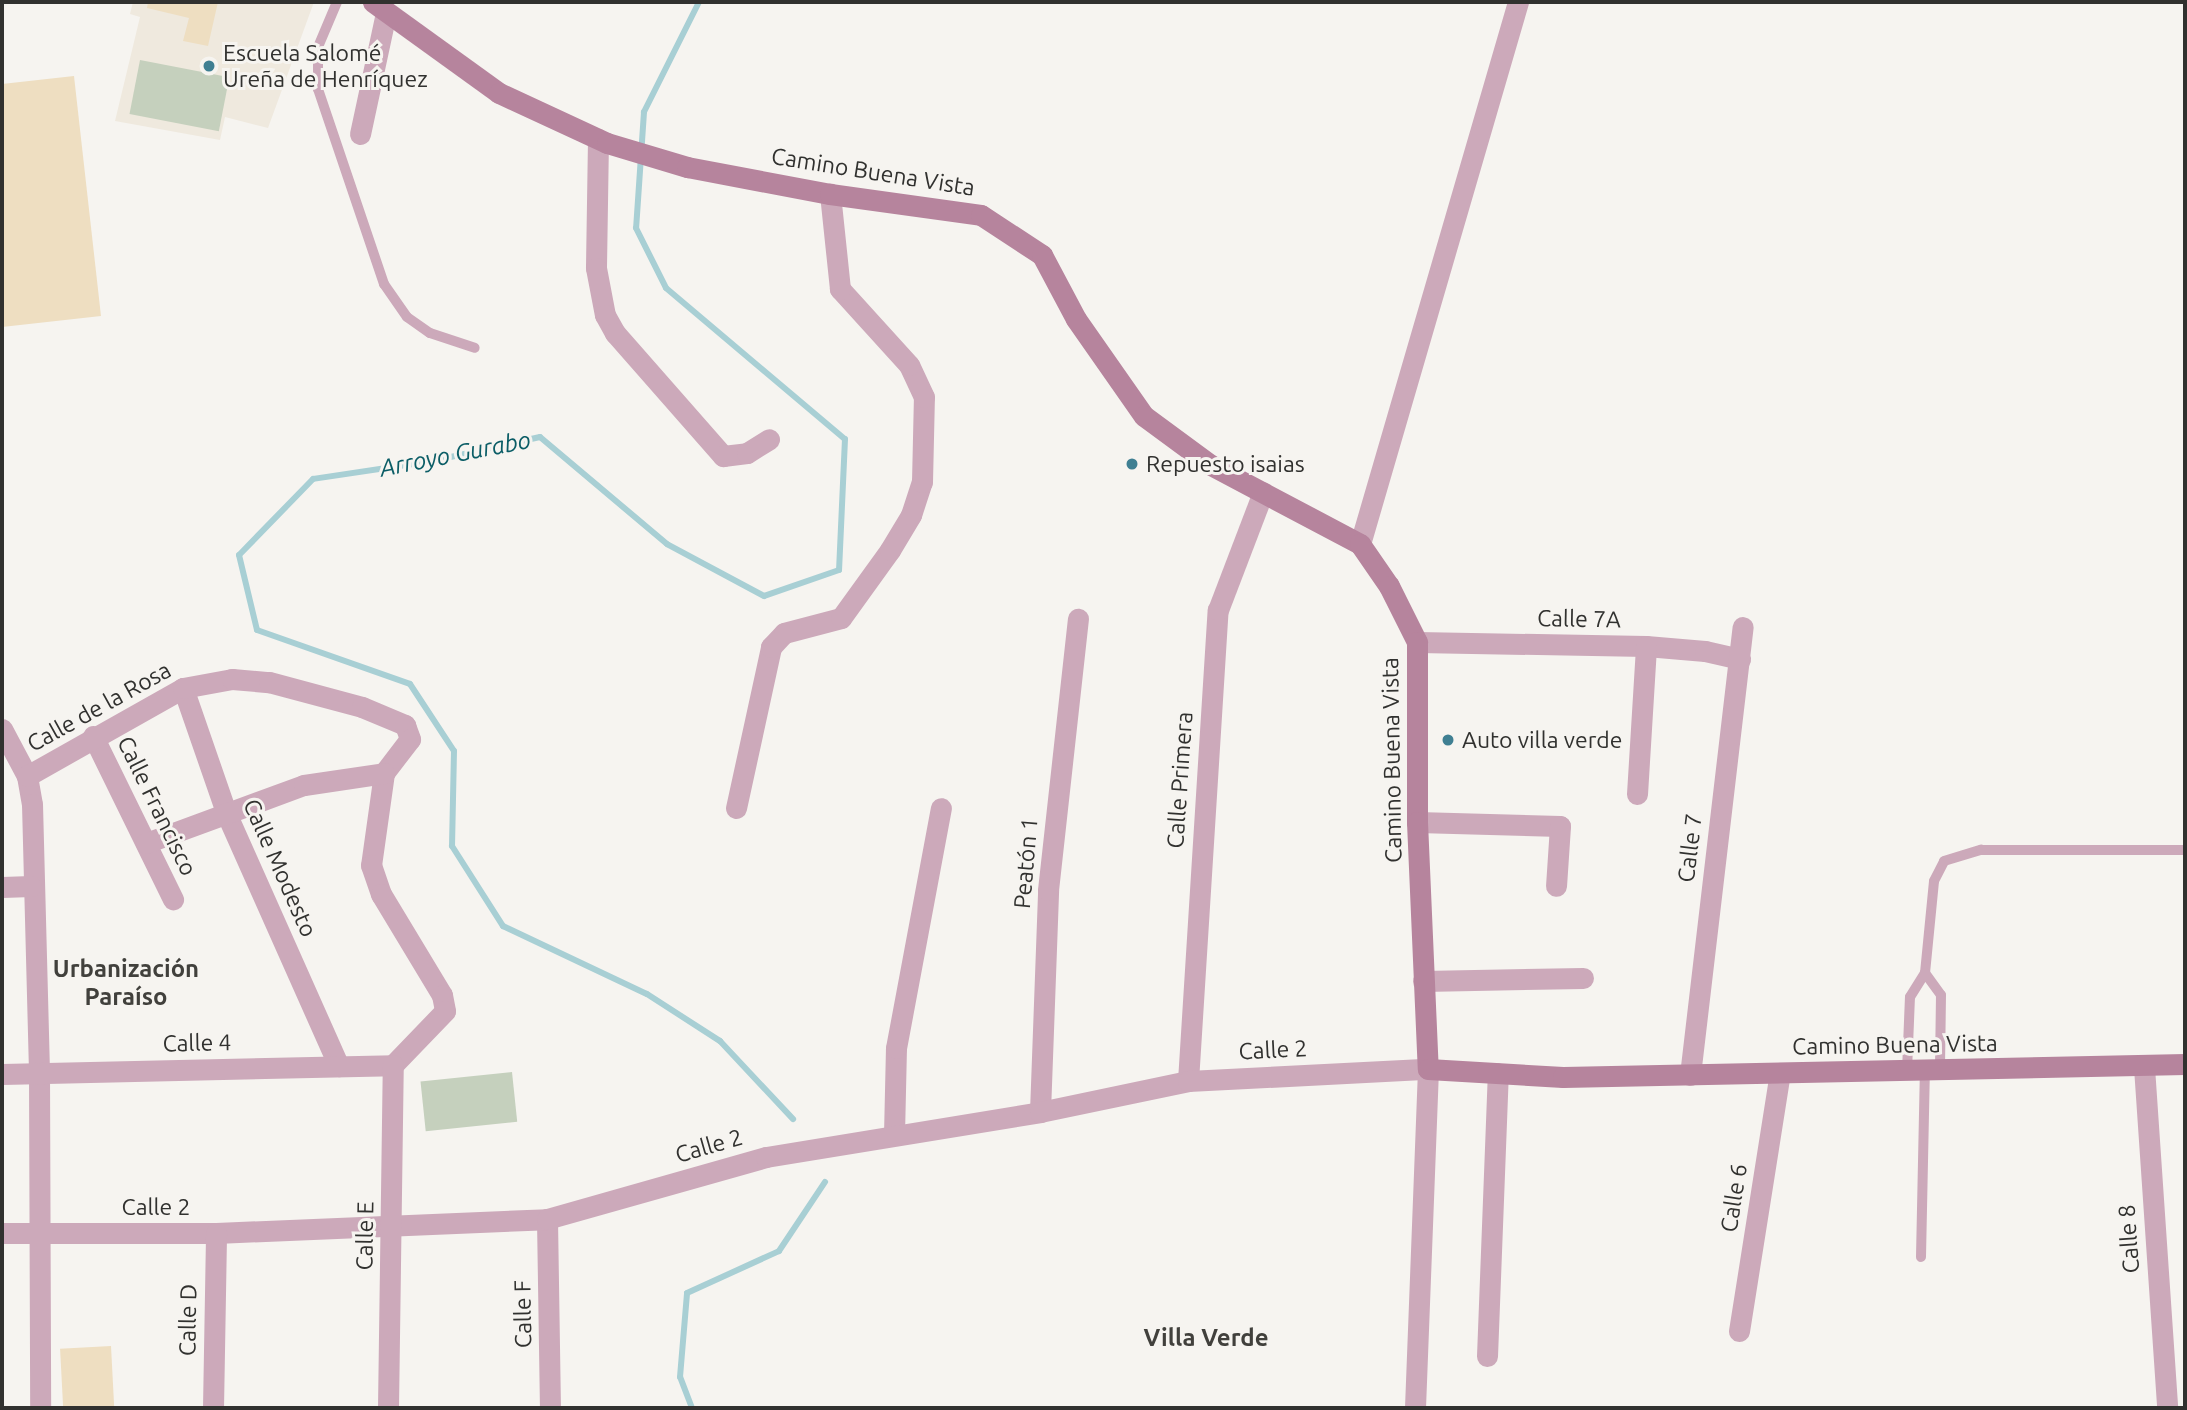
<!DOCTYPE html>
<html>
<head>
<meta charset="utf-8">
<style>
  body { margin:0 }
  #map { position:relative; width:2187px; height:1410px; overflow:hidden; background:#f6f4f0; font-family:Ubuntu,sans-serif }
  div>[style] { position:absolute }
  .built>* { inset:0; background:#efe9de }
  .green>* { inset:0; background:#c5d0bd; transform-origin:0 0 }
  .stream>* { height:6px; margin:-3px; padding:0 3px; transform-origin:3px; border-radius:3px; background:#a8cfd4 }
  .building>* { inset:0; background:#eedec1; transform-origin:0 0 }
  .lane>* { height:10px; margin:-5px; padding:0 5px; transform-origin:5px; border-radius:5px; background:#cca9ba }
  .street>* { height:21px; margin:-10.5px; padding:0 10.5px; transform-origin:10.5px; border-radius:10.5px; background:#cca9ba }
  .secondary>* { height:21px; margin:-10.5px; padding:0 10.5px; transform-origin:10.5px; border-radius:10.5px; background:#b6849d }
  .dots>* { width:19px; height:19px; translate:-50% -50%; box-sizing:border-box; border:4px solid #f6f4f0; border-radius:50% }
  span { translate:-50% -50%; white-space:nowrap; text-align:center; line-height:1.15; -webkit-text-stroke:6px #f6f4f0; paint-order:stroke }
  .poi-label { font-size:23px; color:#31312f }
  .left { translate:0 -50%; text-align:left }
  .street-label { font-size:23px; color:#31312f }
  .water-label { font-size:24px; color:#0b5d66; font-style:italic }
  .neighbourhood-label { font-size:24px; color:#41403c; font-weight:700 }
  .frame { position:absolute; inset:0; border:4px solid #31312f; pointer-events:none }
</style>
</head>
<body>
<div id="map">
  <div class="built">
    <div style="clip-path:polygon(133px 2px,314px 2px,268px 128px,225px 117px,220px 140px,115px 121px,140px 17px,130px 14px)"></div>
  </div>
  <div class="green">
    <div style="left:140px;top:60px;width:91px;height:55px;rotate:11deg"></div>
    <div style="left:512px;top:1072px;width:50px;height:92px;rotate:84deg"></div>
  </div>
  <div class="stream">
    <div style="left:699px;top:2px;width:123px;rotate:116.6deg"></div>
    <div style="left:644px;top:112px;width:116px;rotate:93.9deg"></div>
    <div style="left:636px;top:228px;width:67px;rotate:63.4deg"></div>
    <div style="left:666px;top:288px;width:234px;rotate:40.2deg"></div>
    <div style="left:845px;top:439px;width:131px;rotate:92.6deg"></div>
    <div style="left:839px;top:570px;width:79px;rotate:160.9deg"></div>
    <div style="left:764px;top:596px;width:110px;rotate:-151.8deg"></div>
    <div style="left:667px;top:544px;width:166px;rotate:-139.9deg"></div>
    <div style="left:540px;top:437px;width:110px;rotate:167.4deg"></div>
    <div style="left:433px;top:461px;width:121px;rotate:171.5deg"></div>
    <div style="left:313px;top:479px;width:106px;rotate:134.2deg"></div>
    <div style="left:239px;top:555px;width:77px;rotate:76.5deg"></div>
    <div style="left:257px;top:630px;width:162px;rotate:19.4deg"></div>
    <div style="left:410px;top:684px;width:80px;rotate:56.7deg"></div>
    <div style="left:454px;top:751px;width:95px;rotate:91.2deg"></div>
    <div style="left:452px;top:846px;width:95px;rotate:57.5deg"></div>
    <div style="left:503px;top:926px;width:159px;rotate:25.3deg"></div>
    <div style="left:647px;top:994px;width:87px;rotate:32.8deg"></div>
    <div style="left:720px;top:1041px;width:107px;rotate:46.9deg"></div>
    <div style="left:692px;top:1408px;width:33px;rotate:-111deg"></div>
    <div style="left:680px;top:1377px;width:84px;rotate:-85.2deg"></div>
    <div style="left:687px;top:1293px;width:101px;rotate:-24.5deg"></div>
    <div style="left:779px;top:1251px;width:83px;rotate:-56.3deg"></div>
  </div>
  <div class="building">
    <div style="clip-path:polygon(148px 2px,218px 2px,208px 46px,183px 41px,189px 18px,147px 8px)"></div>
    <div style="clip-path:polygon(74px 76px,101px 316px,2px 327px,2px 84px)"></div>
    <div style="left:111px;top:1346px;width:62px;height:51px;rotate:87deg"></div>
  </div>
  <div class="lane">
    <div style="left:337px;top:2px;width:49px;rotate:112.9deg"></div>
    <div style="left:318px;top:47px;width:42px;rotate:90deg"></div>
    <div style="left:318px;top:89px;width:206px;rotate:71.3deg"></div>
    <div style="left:384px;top:284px;width:40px;rotate:55.1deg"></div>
    <div style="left:407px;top:317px;width:28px;rotate:35deg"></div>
    <div style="left:430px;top:333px;width:47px;rotate:18.4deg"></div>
    <div style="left:1925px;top:973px;width:92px;rotate:-84.4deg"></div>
    <div style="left:1934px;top:881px;width:22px;rotate:-63deg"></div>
    <div style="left:1944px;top:861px;width:39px;rotate:-17deg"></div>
    <div style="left:1981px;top:850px;width:204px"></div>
    <div style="left:1907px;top:1071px;width:74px;rotate:-87.7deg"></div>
    <div style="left:1910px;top:997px;width:28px;rotate:-58deg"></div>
    <div style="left:1925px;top:973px;width:27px;rotate:54deg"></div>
    <div style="left:1941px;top:995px;width:75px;rotate:90.8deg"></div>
    <div style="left:1921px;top:1257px;width:186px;rotate:-88.8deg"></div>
  </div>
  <div class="street">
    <div style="left:360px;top:134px;width:124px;rotate:-77.9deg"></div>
    <div style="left:598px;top:139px;width:129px;rotate:90.9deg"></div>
    <div style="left:596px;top:268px;width:48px;rotate:79.2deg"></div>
    <div style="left:605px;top:315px;width:21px;rotate:61deg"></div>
    <div style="left:615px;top:333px;width:164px;rotate:48.7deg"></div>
    <div style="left:723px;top:456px;width:24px;rotate:-7deg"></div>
    <div style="left:747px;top:453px;width:26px;rotate:-32deg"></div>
    <div style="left:1360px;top:544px;width:565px;rotate:-73.75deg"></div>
    <div style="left:1417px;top:642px;width:229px;rotate:1deg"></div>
    <div style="left:1646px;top:646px;width:59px;rotate:4.8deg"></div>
    <div style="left:1705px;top:651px;width:36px;rotate:13deg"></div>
    <div style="left:183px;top:688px;width:134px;rotate:70.9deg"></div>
    <div style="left:227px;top:815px;width:275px;rotate:66deg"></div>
    <div style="left:2px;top:729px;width:53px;rotate:62deg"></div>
    <div style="left:27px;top:776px;width:28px;rotate:80deg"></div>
    <div style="left:32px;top:804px;width:268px;rotate:88.5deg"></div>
    <div style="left:39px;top:1072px;width:336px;rotate:89.8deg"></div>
    <div style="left:93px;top:736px;width:182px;rotate:63.9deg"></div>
    <div style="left:27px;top:776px;width:179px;rotate:-29.4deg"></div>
    <div style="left:183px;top:688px;width:50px;rotate:-10.4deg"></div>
    <div style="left:232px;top:679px;width:37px;rotate:5deg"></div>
    <div style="left:269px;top:682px;width:96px;rotate:15deg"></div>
    <div style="left:362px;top:707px;width:47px;rotate:22.7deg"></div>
    <div style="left:405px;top:725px;width:15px;rotate:70deg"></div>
    <div style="left:410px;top:739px;width:43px;rotate:127.4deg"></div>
    <div style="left:384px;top:773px;width:93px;rotate:98deg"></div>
    <div style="left:371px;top:865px;width:31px;rotate:71deg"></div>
    <div style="left:381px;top:894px;width:118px;rotate:58.9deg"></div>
    <div style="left:442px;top:995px;width:16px;rotate:79deg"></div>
    <div style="left:445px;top:1011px;width:75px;rotate:133.9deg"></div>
    <div style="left:1637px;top:794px;width:148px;rotate:-86.5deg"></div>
    <div style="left:736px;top:808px;width:165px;rotate:-77.7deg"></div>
    <div style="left:771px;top:647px;width:19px;rotate:-47deg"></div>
    <div style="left:784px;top:633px;width:59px;rotate:-14.7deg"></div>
    <div style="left:841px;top:618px;width:84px;rotate:-54.2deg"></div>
    <div style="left:890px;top:550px;width:41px;rotate:-59deg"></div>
    <div style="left:911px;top:515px;width:35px;rotate:-72deg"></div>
    <div style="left:922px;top:482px;width:85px;rotate:-88.7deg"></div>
    <div style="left:924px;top:397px;width:35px;rotate:-115deg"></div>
    <div style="left:909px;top:365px;width:103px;rotate:-132.2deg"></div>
    <div style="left:840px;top:289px;width:96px;rotate:-96deg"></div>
    <div style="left:1417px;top:822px;width:143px;rotate:1.6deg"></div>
    <div style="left:1560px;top:826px;width:60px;rotate:93.8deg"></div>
    <div style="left:146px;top:843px;width:168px;rotate:-20.2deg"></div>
    <div style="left:304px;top:785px;width:81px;rotate:-8.5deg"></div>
    <div style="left:2px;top:887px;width:29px;rotate:-2deg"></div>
    <div style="left:1423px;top:981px;width:160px;rotate:-1.1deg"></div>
    <div style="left:2144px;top:1067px;width:342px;rotate:86.1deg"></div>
    <div style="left:2px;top:1074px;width:391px;rotate:-1.3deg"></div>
    <div style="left:1690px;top:1075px;width:451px;rotate:-83.3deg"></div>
    <div style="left:1188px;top:1081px;width:472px;rotate:-86.4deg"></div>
    <div style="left:1218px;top:610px;width:126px;rotate:-69.1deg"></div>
    <div style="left:1040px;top:1112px;width:222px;rotate:-87.9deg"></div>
    <div style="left:1048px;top:890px;width:273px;rotate:-83.7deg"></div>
    <div style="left:894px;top:1135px;width:87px;rotate:-88.7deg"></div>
    <div style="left:896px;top:1048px;width:244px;rotate:-79.4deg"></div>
    <div style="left:547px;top:1219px;width:189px;rotate:89.1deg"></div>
    <div style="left:2px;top:1233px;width:214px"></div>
    <div style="left:216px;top:1233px;width:331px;rotate:-2.4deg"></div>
    <div style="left:547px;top:1219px;width:228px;rotate:-15.8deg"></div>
    <div style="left:766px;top:1157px;width:278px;rotate:-9.3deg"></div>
    <div style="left:1040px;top:1112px;width:151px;rotate:-11.8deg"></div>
    <div style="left:1188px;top:1081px;width:240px;rotate:-2.9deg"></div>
    <div style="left:1428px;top:1069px;width:339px;rotate:92.2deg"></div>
    <div style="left:1739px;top:1331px;width:261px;rotate:-81deg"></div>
    <div style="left:1487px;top:1356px;width:283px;rotate:-87.8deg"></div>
    <div style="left:213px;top:1408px;width:175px;rotate:-89deg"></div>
    <div style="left:388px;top:1408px;width:343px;rotate:-89.2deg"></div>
  </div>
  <div class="secondary">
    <div style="left:373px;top:2px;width:155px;rotate:35.8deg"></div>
    <div style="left:499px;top:93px;width:119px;rotate:24.8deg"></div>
    <div style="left:607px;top:143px;width:84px;rotate:16.7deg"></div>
    <div style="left:687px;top:167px;width:146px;rotate:10.7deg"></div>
    <div style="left:830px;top:194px;width:152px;rotate:7.9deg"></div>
    <div style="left:981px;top:215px;width:73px;rotate:33.3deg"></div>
    <div style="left:1042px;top:255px;width:72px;rotate:62deg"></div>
    <div style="left:1076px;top:319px;width:118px;rotate:55deg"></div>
    <div style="left:1144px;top:416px;width:81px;rotate:36.4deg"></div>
    <div style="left:1209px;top:464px;width:171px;rotate:27.9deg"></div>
    <div style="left:1360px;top:544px;width:51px;rotate:55.4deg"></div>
    <div style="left:1389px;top:586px;width:63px;rotate:63.4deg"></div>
    <div style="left:1417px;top:642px;width:180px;rotate:90deg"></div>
    <div style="left:1417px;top:822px;width:247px;rotate:87.5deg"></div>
    <div style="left:1428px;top:1069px;width:135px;rotate:3.4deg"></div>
    <div style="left:1563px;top:1077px;width:622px;rotate:-1.2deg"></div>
  </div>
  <div class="dots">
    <div style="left:209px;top:66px;background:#3f7f92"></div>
    <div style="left:1132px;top:464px;background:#3f7f92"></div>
    <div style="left:1448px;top:740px;background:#3f7f92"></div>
  </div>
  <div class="poi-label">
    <span class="left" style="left:223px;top:66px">Escuela Salomé<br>Ureña de Henríquez</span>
    <span class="left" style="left:1146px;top:464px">Repuesto isaias</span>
    <span class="left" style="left:1462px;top:740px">Auto villa verde</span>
  </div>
  <div class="street-label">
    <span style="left:873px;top:172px;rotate:9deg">Camino Buena Vista</span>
    <span style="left:1579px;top:619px;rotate:1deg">Calle 7A</span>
    <span style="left:99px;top:707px;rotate:-29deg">Calle de la Rosa</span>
    <span style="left:1392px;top:760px;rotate:-91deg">Camino Buena Vista</span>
    <span style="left:1180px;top:780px;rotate:-86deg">Calle Primera</span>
    <span style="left:157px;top:806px;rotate:64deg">Calle Francisco</span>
    <span style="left:1690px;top:848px;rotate:-83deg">Calle 7</span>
    <span style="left:1026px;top:863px;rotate:-85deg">Peatón 1</span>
    <span style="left:280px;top:868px;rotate:66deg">Calle Modesto</span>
    <span style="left:197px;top:1043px;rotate:-1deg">Calle 4</span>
    <span style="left:1895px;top:1045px;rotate:-1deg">Camino Buena Vista</span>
    <span style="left:1273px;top:1050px;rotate:-3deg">Calle 2</span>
    <span style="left:709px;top:1146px;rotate:-16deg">Calle 2</span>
    <span style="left:1734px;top:1198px;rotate:-81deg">Calle 6</span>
    <span style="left:156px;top:1207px">Calle 2</span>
    <span style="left:365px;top:1236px;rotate:-89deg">Calle E</span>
    <span style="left:2129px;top:1239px;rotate:-94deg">Calle 8</span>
    <span style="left:523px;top:1314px;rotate:-91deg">Calle F</span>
    <span style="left:188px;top:1320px;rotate:-89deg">Calle D</span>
  </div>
  <div class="water-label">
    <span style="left:455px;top:454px;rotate:-11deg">Arroyo Gurabo</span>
  </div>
  <div class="neighbourhood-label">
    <span style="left:126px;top:983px">Urbanización<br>Paraíso</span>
    <span style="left:1206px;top:1338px">Villa Verde</span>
  </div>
  <div class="frame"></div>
</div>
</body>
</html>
